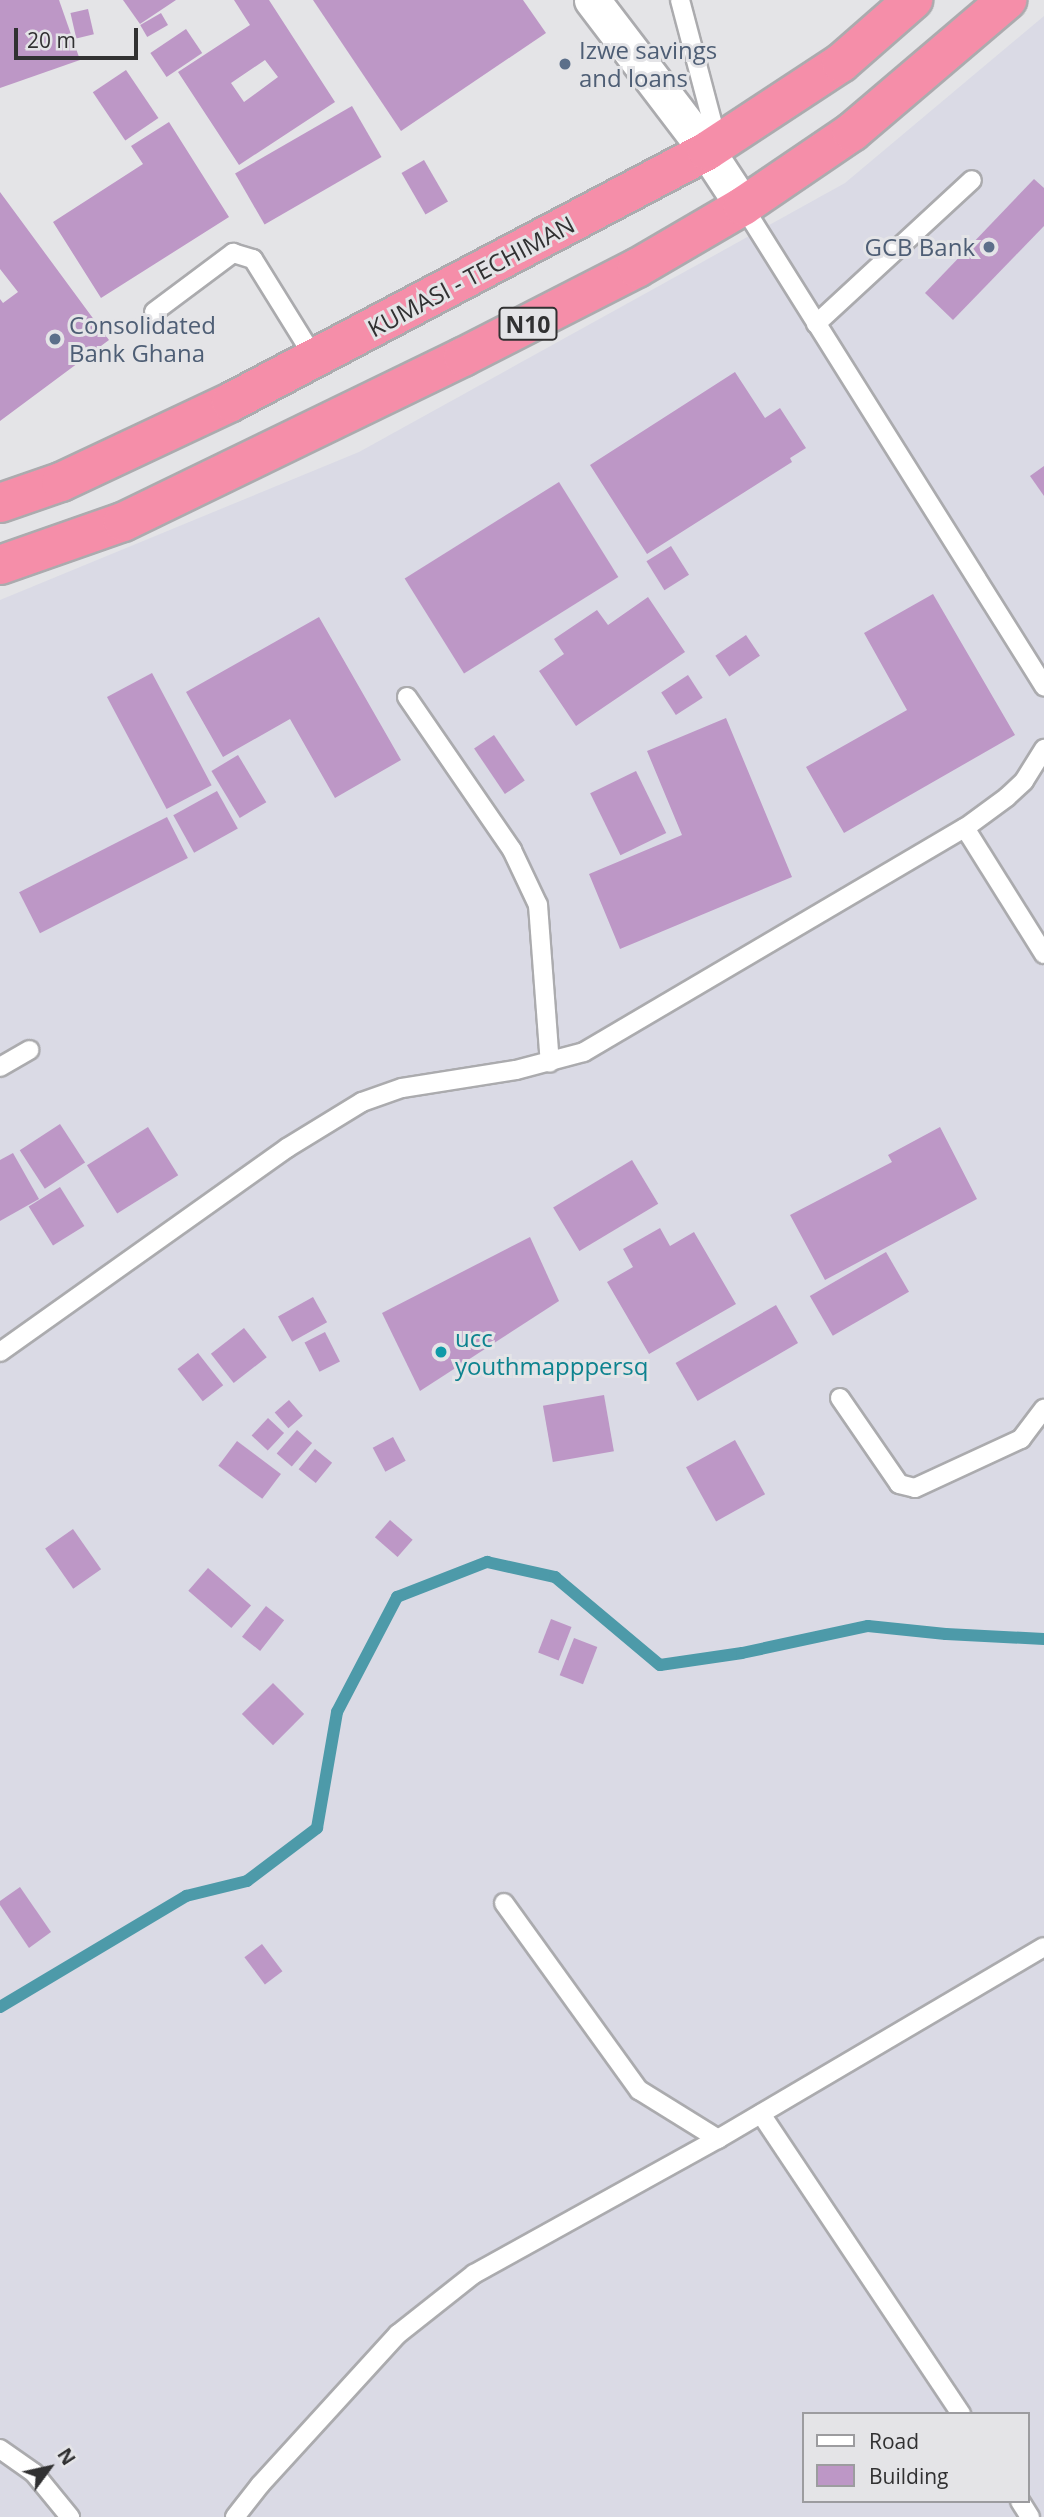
<!DOCTYPE html>
<html>
<head>
<meta charset="utf-8">
<style>
  body { margin:0 }
  #map { position:relative; width:1044px; height:2517px; overflow:hidden; background:#e4e4e7; font-family:"Open Sans",sans-serif }
  div>[style] { position:absolute }
  .built>* { inset:0; background:#dadae5 }
  .stream>* { height:12px; margin:-6px; padding:0 6px; transform-origin:6px; border-radius:6px; background:#4d9aa9 }
  .building>* { inset:0; background:#bd97c6; transform-origin:0 0 }
  .roads { filter:drop-shadow(2px 0 #ababae) drop-shadow(-2px 0 #ababae) drop-shadow(0 2px #ababae) drop-shadow(0 -2px #ababae) }
  .lane>* { height:18px; margin:-9px; padding:0 9px; transform-origin:9px; border-radius:9px; background:#fff }
  .street>* { height:35px; margin:-17.5px; padding:0 17.5px; transform-origin:17.5px; border-radius:17.5px; background:#fff }
  .highway>* { height:38px; margin:-19px; padding:0 19px; transform-origin:19px; border-radius:19px; background:#f58ea9 }
  .dots>* { width:19px; height:19px; translate:-50% -50%; box-sizing:border-box; border:4px solid #e4e4e7; border-radius:50% }
  span { translate:-50% -50%; white-space:nowrap; text-align:center; line-height:1.15; -webkit-text-stroke:6px #e4e4e7; paint-order:stroke }
  .shield-label span { padding:2px 5px; background:#e4e4e7; border:2px solid; border-radius:5px; -webkit-text-stroke-width:0 }
  .shield-label { font-size:23px; color:#313132; font-weight:700 }
  .service-label { font-size:24px; color:#4e5e75 }
  .left { translate:0 -50%; text-align:left }
  .right { translate:-100% -50%; text-align:right }
  .street-label { font-size:24px; color:#313132 }
  .culture-label { font-size:24px; color:#0d838f }
  .legend { position:absolute; left:802px; top:2412px; width:228px; height:91px; box-sizing:border-box; background:#e4e4e7; border:2px solid #9c9c9f; margin:0; padding:9px 12px; list-style:none; font-size:21px; color:#313132 }
  .legend li { display:flex; align-items:center; gap:14px; height:35px }
  .legend b { width:35px; border:2px solid #9c9c9f }
  .north { position:absolute; left:14px; top:2433px; width:70px; height:70px; -webkit-text-stroke:5px #e4e4e7; paint-order:stroke; rotate:57deg; font-size:19px; font-weight:700; line-height:28px; text-align:center; color:#313132 }
  .north::after { content:''; display:block; margin:auto; width:24px; height:32px; background:#313132; clip-path:polygon(50% 0,100% 100%,50% 72%,0 100%) }
  .scale { position:absolute; left:14px; top:28px; width:124px; height:32px; box-sizing:border-box; border:4px solid #313132; border-top:0; padding-left:9px; font-size:21px; line-height:24px; white-space:nowrap; color:#313132; -webkit-text-stroke:5px #e4e4e7; paint-order:stroke }
</style>
</head>
<body>
<div id="map">
  <div class="built">
    <div style="clip-path:polygon(evenodd,1044px 16px,1044px 2517px,0 2517px,0 600px,359px 452px,845px 183px,1044px 16px,804px 2414px,1028px 2414px,1028px 2501px,804px 2501px,804px 2414px)"></div>
  </div>
  <div class="stream">
    <div style="left:0;top:2007px;width:217px;rotate:-30.8deg"></div>
    <div style="left:186px;top:1896px;width:63px;rotate:-13.8deg"></div>
    <div style="left:247px;top:1881px;width:88px;rotate:-37.1deg"></div>
    <div style="left:317px;top:1828px;width:118px;rotate:-80.2deg"></div>
    <div style="left:337px;top:1712px;width:130px;rotate:-62.4deg"></div>
    <div style="left:397px;top:1597px;width:97px;rotate:-21.3deg"></div>
    <div style="left:487px;top:1562px;width:70px;rotate:12.4deg"></div>
    <div style="left:555px;top:1577px;width:137px;rotate:40deg"></div>
    <div style="left:660px;top:1665px;width:83px;rotate:-8.3deg"></div>
    <div style="left:742px;top:1653px;width:129px;rotate:-12.1deg"></div>
    <div style="left:868px;top:1626px;width:78px;rotate:5.9deg"></div>
    <div style="left:946px;top:1634px;width:98px;rotate:2.9deg"></div>
  </div>
  <div class="building">
    <div style="clip-path:polygon(0 0,59px 0,80px 60px,0 88px)"></div>
    <div style="clip-path:polygon(123px 0,176px 0,140px 24px)"></div>
    <div style="clip-path:polygon(evenodd,234px 0,269px 0,335px 102px,239px 165px,178px 72px,250px 25px,234px 0,265px 60px,278px 77px,244px 102px,231px 83px,265px 60px)"></div>
    <div style="clip-path:polygon(313px 0,523px 0,546px 33px,401px 131px)"></div>
    <div style="left:88px;top:9px;width:26px;height:18px;rotate:77deg"></div>
    <div style="left:161px;top:13px;width:14px;height:24px;rotate:60deg"></div>
    <div style="left:186px;top:29px;width:29px;height:43px;rotate:56deg"></div>
    <div style="left:126px;top:70px;width:58px;height:40px;rotate:56deg"></div>
    <div style="left:352px;top:106px;width:59px;height:135px;rotate:60deg"></div>
    <div style="clip-path:polygon(169px 122px,229px 217px,101px 298px,53px 222px,143px 164px,131px 146px)"></div>
    <div style="left:424px;top:160px;width:48px;height:26px;rotate:60deg"></div>
    <div style="clip-path:polygon(1034px 179px,1044px 188px,1044px 226px,953px 320px,925px 293px)"></div>
    <div style="clip-path:polygon(0 192px,109px 340px,0 421px,0 299px,3px 303px,18px 292px,0 269px)"></div>
    <div style="clip-path:polygon(735px 372px,765px 418px,780px 408px,806px 448px,790px 458px,792px 462px,647px 554px,590px 465px)"></div>
    <div style="clip-path:polygon(1044px 466px,1044px 496px,1030px 476px)"></div>
    <div style="left:559px;top:482px;width:112px;height:182px;rotate:58deg"></div>
    <div style="left:671px;top:546px;width:34px;height:29px;rotate:58deg"></div>
    <div style="clip-path:polygon(933px 594px,1015px 735px,844px 833px,806px 767px,907px 710px,864px 633px)"></div>
    <div style="clip-path:polygon(648px 597px,685px 652px,576px 726px,539px 671px,564px 654px,554px 639px,597px 610px,608px 625px)"></div>
    <div style="clip-path:polygon(319px 617px,401px 760px,335px 798px,290px 719px,223px 757px,186px 692px)"></div>
    <div style="left:746px;top:635px;width:25px;height:37px;rotate:56deg"></div>
    <div style="left:152px;top:673px;width:127px;height:51px;rotate:62deg"></div>
    <div style="left:688px;top:675px;width:27px;height:32px;rotate:57deg"></div>
    <div style="clip-path:polygon(726px 718px,792px 877px,620px 949px,589px 874px,682px 835px,647px 751px)"></div>
    <div style="left:494px;top:735px;width:55px;height:24px;rotate:56deg"></div>
    <div style="left:238px;top:755px;width:55px;height:31px;rotate:59deg"></div>
    <div style="left:636px;top:771px;width:69px;height:51px;rotate:64deg"></div>
    <div style="left:217px;top:791px;width:43px;height:50px;rotate:61deg"></div>
    <div style="left:167px;top:817px;width:46px;height:166px;rotate:63deg"></div>
    <div style="left:60px;top:1124px;width:46px;height:48px;rotate:57deg"></div>
    <div style="left:148px;top:1127px;width:57px;height:72px;rotate:58deg"></div>
    <div style="clip-path:polygon(940px 1127px,977px 1199px,825px 1280px,790px 1215px,892px 1162px,888px 1155px)"></div>
    <div style="clip-path:polygon(13px 1153px,39px 1199px,0 1221px,0 1160px)"></div>
    <div style="left:632px;top:1160px;width:51px;height:92px;rotate:59deg"></div>
    <div style="left:60px;top:1187px;width:46px;height:37px;rotate:58deg"></div>
    <div style="clip-path:polygon(660px 1228px,670px 1246px,694px 1232px,736px 1304px,649px 1354px,607px 1282px,633px 1267px,623px 1249px)"></div>
    <div style="clip-path:polygon(530px 1237px,559px 1301px,420px 1391px,382px 1313px)"></div>
    <div style="left:886px;top:1252px;width:46px;height:88px;rotate:60deg"></div>
    <div style="left:313px;top:1297px;width:29px;height:40px;rotate:61deg"></div>
    <div style="left:776px;top:1305px;width:44px;height:116px;rotate:60deg"></div>
    <div style="left:244px;top:1328px;width:37px;height:42px;rotate:52deg"></div>
    <div style="left:325px;top:1332px;width:33px;height:23px;rotate:63deg"></div>
    <div style="left:198px;top:1353px;width:41px;height:26px;rotate:52deg"></div>
    <div style="left:604px;top:1395px;width:57px;height:62px;rotate:80deg"></div>
    <div style="left:289px;top:1400px;width:21px;height:19px;rotate:49deg"></div>
    <div style="left:268px;top:1418px;width:22px;height:24px;rotate:43deg"></div>
    <div style="left:297px;top:1430px;width:20px;height:31px;rotate:41deg"></div>
    <div style="left:393px;top:1437px;width:27px;height:23px;rotate:62deg"></div>
    <div style="left:735px;top:1440px;width:62px;height:56px;rotate:61deg"></div>
    <div style="left:237px;top:1441px;width:55px;height:31px;rotate:37deg"></div>
    <div style="left:315px;top:1449px;width:22px;height:26px;rotate:39deg"></div>
    <div style="left:390px;top:1520px;width:30px;height:23px;rotate:41deg"></div>
    <div style="left:73px;top:1529px;width:49px;height:34px;rotate:55deg"></div>
    <div style="left:208px;top:1568px;width:57px;height:30px;rotate:41deg"></div>
    <div style="left:266px;top:1606px;width:23px;height:39px;rotate:38deg"></div>
    <div style="left:551px;top:1619px;width:22px;height:36px;rotate:21deg"></div>
    <div style="left:574px;top:1638px;width:25px;height:40px;rotate:21deg"></div>
    <div style="left:273px;top:1683px;width:44px;height:44px;rotate:45deg"></div>
    <div style="clip-path:polygon(20px 1887px,51px 1932px,29px 1948px,0 1905px,0 1901px)"></div>
    <div style="left:262px;top:1944px;width:34px;height:22px;rotate:53deg"></div>
  </div>
  <div class="roads">
    <div class="lane">
      <div style="left:680px;top:0;width:149px;rotate:75.2deg"></div>
      <div style="left:743px;top:206px;width:567px;rotate:57.91deg"></div>
      <div style="left:154px;top:312px;width:99px;rotate:-36.8deg"></div>
      <div style="left:233px;top:253px;width:21px;rotate:17deg"></div>
      <div style="left:253px;top:259px;width:118px;rotate:58.2deg"></div>
      <div style="left:816px;top:324px;width:212px;rotate:-42.7deg"></div>
      <div style="left:407px;top:697px;width:186px;rotate:55.5deg"></div>
      <div style="left:512px;top:850px;width:61px;rotate:64.7deg"></div>
      <div style="left:538px;top:905px;width:158px;rotate:85.7deg"></div>
      <div style="left:965px;top:828px;width:149px;rotate:57.9deg"></div>
      <div style="left:0;top:1067px;width:34px;rotate:-30deg"></div>
      <div style="left:0;top:1352px;width:352px;rotate:-35.4deg"></div>
      <div style="left:287px;top:1148px;width:88px;rotate:-31.5deg"></div>
      <div style="left:362px;top:1102px;width:42px;rotate:-19.3deg"></div>
      <div style="left:402px;top:1088px;width:115px;rotate:-9deg"></div>
      <div style="left:516px;top:1070px;width:70px;rotate:-14.8deg"></div>
      <div style="left:584px;top:1052px;width:442px;rotate:-30.5deg"></div>
      <div style="left:965px;top:828px;width:52px;rotate:-36.4deg"></div>
      <div style="left:1007px;top:797px;width:23px;rotate:-43deg"></div>
      <div style="left:1024px;top:781px;width:38px;rotate:-58deg"></div>
      <div style="left:840px;top:1398px;width:104px;rotate:55.5deg"></div>
      <div style="left:899px;top:1484px;width:16px;rotate:14deg"></div>
      <div style="left:915px;top:1488px;width:117px;rotate:-24.8deg"></div>
      <div style="left:1021px;top:1439px;width:38px;rotate:-53deg"></div>
      <div style="left:504px;top:1903px;width:231px;rotate:54.2deg"></div>
      <div style="left:639px;top:2090px;width:93px;rotate:31.8deg"></div>
      <div style="left:761px;top:2114px;width:361px;rotate:56.3deg"></div>
      <div style="left:0;top:2449px;width:42px;rotate:35.2deg"></div>
      <div style="left:34px;top:2473px;width:57px;rotate:50.7deg"></div>
      <div style="left:1020px;top:2501px;width:19px;rotate:58deg"></div>
      <div style="left:235px;top:2517px;width:41px;rotate:-52deg"></div>
      <div style="left:260px;top:2485px;width:205px;rotate:-47.6deg"></div>
      <div style="left:398px;top:2334px;width:97px;rotate:-38.3deg"></div>
      <div style="left:474px;top:2274px;width:279px;rotate:-29deg"></div>
      <div style="left:718px;top:2139px;width:378px;rotate:-30.5deg"></div>
    </div>
    <div class="street">
      <div style="left:592px;top:0;width:190px;rotate:52.7deg"></div>
      <div style="left:707px;top:151px;width:66px;rotate:56.8deg"></div>
    </div>
    <div class="highway">
      <div style="left:0;top:503px;width:65px;rotate:-19deg"></div>
      <div style="left:61px;top:482px;width:188px;rotate:-25.2deg"></div>
      <div style="left:231px;top:402px;width:538px;rotate:-27.8deg"></div>
      <div style="left:707px;top:151px;width:160px;rotate:-33.3deg"></div>
      <div style="left:841px;top:63px;width:96px;rotate:-41.2deg"></div>
      <div style="left:0;top:565px;width:130px;rotate:-19.3deg"></div>
      <div style="left:123px;top:522px;width:378px;rotate:-25.9deg"></div>
      <div style="left:463px;top:357px;width:195px;rotate:-27.1deg"></div>
      <div style="left:637px;top:268px;width:123px;rotate:-30.3deg"></div>
      <div style="left:743px;top:206px;width:132px;rotate:-34.2deg"></div>
      <div style="left:852px;top:132px;width:204px;rotate:-40.4deg"></div>
    </div>
  </div>
  <div class="dots">
    <div style="left:565px;top:64px;background:#5c6f8a"></div>
    <div style="left:989px;top:247px;background:#5c6f8a"></div>
    <div style="left:55px;top:339px;background:#5c6f8a"></div>
    <div style="left:441px;top:1352px;background:#0f9aa8"></div>
  </div>
  <div class="shield-label">
    <span style="left:528px;top:324px">N10</span>
  </div>
  <div class="service-label">
    <span class="left" style="left:579px;top:64px">Izwe savings<br>and loans</span>
    <span class="right" style="left:975px;top:247px">GCB Bank</span>
    <span class="left" style="left:69px;top:339px">Consolidated<br>Bank Ghana</span>
  </div>
  <div class="street-label">
    <span style="left:471px;top:276px;rotate:-28deg">KUMASI - TECHIMAN</span>
  </div>
  <div class="culture-label">
    <span class="left" style="left:455px;top:1352px">ucc<br>youthmapppersq</span>
  </div>
  <ul class="legend">
  <li><b style="height:9px;background:#fff"></b>Road</li>
  <li><b style="height:19px;background:#bd97c6"></b>Building</li>
  </ul>
  <div class="north">N</div>
  <div class="scale">20 m</div>
</div>
</body>
</html>
